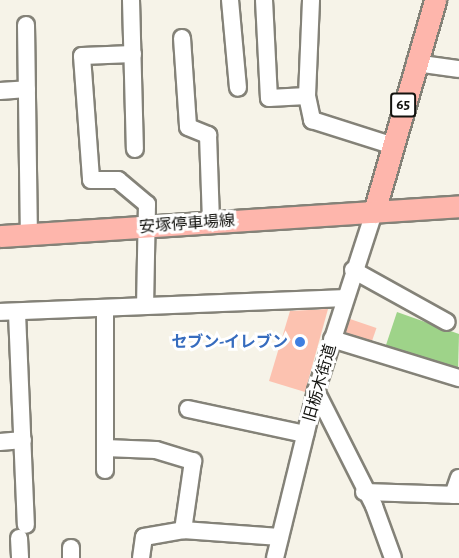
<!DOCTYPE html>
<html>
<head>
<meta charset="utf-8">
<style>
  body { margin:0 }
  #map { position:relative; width:459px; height:558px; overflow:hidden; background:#f6f3e8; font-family:"Alegreya Sans","Noto Sans JP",sans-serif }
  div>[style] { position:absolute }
  .green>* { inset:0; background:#9ed389 }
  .building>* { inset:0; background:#fcc2b0; transform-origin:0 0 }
  .roads { filter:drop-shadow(2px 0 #848278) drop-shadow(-2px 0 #848278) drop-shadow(0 2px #848278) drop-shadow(0 -2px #848278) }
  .minor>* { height:16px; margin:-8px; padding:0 8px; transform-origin:8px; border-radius:8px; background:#fff }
  .major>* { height:21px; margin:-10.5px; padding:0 10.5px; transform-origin:10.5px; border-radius:10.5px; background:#feb6ac }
  .dots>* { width:16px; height:16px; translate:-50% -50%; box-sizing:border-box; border:3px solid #fff; border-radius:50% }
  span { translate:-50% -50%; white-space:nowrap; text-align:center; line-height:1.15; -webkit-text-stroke:6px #fff; paint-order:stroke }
  .shield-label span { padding:2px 4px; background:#fff; border:2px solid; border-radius:4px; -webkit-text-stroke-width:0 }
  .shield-label { font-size:15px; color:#13130f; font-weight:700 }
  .street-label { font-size:16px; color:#13130f }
  .shop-label { font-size:16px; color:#366cbe; font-weight:700 }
  .right { translate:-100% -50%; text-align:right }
</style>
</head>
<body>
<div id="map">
  <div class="green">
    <div style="clip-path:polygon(397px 312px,459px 334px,458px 371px,386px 345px)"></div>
  </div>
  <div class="building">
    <div style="clip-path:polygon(328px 309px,305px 392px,269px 381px,290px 311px)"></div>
    <div style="left:350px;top:319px;width:28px;height:14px;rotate:19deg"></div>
  </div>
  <div class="roads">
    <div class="minor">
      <div style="left:131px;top:0;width:149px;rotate:88.5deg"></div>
      <div style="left:230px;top:0;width:88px;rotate:84.8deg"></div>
      <div style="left:264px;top:0;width:98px;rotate:87.1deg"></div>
      <div style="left:269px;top:98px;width:38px;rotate:-3deg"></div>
      <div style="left:307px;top:96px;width:25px;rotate:78deg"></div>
      <div style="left:312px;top:120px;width:83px;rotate:17.6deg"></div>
      <div style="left:26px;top:25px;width:209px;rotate:89.2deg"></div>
      <div style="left:182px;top:38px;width:89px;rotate:86.1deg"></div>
      <div style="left:188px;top:127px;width:22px;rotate:22deg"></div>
      <div style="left:208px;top:135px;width:87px;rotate:88deg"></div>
      <div style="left:133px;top:54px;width:51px;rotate:177.8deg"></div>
      <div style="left:82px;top:56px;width:124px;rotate:85.8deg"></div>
      <div style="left:91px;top:180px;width:27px"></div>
      <div style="left:118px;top:180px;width:38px;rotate:40deg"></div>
      <div style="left:147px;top:204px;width:102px;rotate:91.1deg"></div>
      <div style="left:415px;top:63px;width:44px;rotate:7.8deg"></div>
      <div style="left:0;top:91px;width:27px;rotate:-4deg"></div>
      <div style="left:307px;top:96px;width:96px;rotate:-87.6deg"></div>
      <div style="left:353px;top:270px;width:107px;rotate:29deg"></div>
      <div style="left:105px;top:309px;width:161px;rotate:90deg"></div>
      <div style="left:0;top:312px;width:345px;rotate:-2.3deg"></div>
      <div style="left:17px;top:313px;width:212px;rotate:87.6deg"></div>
      <div style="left:332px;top:339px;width:133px;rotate:17.1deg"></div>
      <div style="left:316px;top:391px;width:129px;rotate:63.2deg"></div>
      <div style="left:374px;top:506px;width:55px;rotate:69.9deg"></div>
      <div style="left:188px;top:409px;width:120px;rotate:12.1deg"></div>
      <div style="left:0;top:442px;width:23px;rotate:-5deg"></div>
      <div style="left:105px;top:448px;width:51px;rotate:2.2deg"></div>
      <div style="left:156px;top:450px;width:39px;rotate:17deg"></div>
      <div style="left:193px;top:461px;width:70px;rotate:98.2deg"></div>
      <div style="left:364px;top:492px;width:95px;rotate:1.8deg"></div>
      <div style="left:453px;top:495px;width:18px;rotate:-71deg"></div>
      <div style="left:19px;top:538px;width:20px;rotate:87deg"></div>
      <div style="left:71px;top:548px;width:10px;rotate:90deg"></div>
      <div style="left:141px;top:558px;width:21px;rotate:-82deg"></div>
      <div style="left:144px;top:537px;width:40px;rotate:-10deg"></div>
      <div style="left:183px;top:530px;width:97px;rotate:4.1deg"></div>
      <div style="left:275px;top:558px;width:172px;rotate:-76.2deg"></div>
      <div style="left:316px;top:391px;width:188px;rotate:-72deg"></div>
    </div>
    <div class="major">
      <div style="left:374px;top:212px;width:221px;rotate:-73.9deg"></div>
      <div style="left:0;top:236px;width:460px;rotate:-3.7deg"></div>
    </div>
  </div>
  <div class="dots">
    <div style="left:300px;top:342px;background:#3f7fe0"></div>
  </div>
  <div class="shield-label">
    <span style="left:403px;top:105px">65</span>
  </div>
  <div class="street-label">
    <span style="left:187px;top:224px;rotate:-4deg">安塚停車場線</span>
    <span style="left:320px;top:383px;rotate:-74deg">旧栃木街道</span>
  </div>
  <div class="shop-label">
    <span class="right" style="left:288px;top:342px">セブン-イレブン</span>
  </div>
</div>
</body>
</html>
